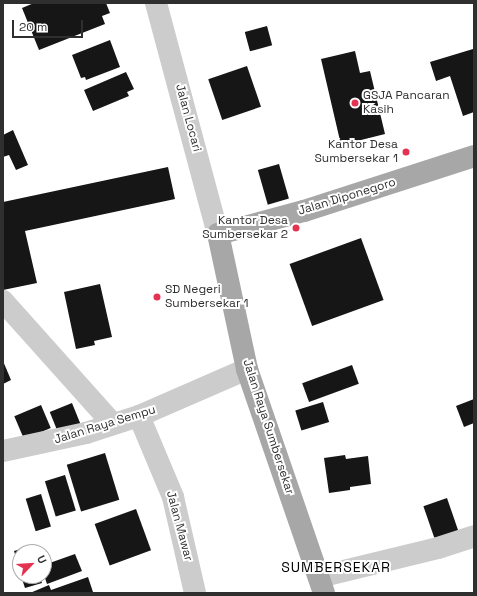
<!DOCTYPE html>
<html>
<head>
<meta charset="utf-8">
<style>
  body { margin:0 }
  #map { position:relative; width:477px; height:596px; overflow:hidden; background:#fff; font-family:"Space Grotesk",sans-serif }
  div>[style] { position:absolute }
  .building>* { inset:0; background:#161616; transform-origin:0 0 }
  .minor>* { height:22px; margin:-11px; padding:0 11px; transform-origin:11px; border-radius:11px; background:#ccc }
  .major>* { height:22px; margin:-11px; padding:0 11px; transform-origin:11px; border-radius:11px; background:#a7a7a7 }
  .dots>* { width:11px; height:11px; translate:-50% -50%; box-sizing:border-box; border:2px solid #fff; border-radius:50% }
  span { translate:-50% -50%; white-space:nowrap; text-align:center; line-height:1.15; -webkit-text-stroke:4px #fff; paint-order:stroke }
  .poi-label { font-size:12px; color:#2f2f2f }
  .left { translate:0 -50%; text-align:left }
  .right { translate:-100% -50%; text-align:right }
  .street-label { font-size:12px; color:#2f2f2f }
  .quarter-label { font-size:14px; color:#000; letter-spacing:1px }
  .frame { position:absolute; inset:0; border:4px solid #2f2f2f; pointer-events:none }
  .north { position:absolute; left:12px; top:544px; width:40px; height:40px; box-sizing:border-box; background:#fff; border:1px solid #acacac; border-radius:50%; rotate:65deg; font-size:11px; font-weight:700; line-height:16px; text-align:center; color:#2f2f2f }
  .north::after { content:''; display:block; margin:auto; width:14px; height:18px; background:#e33351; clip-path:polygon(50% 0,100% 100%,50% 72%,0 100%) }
  .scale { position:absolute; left:12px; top:20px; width:71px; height:18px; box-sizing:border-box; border:2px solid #2f2f2f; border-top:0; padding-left:5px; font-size:12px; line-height:14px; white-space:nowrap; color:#2f2f2f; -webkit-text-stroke:3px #fff; paint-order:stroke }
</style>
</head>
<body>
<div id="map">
  <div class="building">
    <div style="clip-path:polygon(34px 3px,106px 3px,110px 13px,102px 16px,105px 24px,39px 50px,22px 8px)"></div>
    <div style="left:267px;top:26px;width:20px;height:23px;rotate:75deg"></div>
    <div style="clip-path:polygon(110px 40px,120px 67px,86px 80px,85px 77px,81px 78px,72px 55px)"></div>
    <div style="clip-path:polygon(473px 49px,474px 112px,463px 116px,450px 76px,436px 81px,430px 62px)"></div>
    <div style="clip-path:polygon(355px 51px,360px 73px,370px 71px,385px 134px,341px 145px,321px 59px)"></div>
    <div style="left:247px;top:66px;width:43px;height:41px;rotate:71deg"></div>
    <div style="clip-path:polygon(126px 72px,134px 89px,127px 92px,129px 96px,93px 111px,84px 90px)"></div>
    <div style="clip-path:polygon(13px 130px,28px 165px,16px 170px,9px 155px,3px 157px,3px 135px)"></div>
    <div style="left:279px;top:164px;width:36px;height:22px;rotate:74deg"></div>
    <div style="clip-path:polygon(168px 167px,175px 199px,25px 231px,37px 283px,3px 290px,3px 202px)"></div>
    <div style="left:361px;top:238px;width:66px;height:76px;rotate:70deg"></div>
    <div style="clip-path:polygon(100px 284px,112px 337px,94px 341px,95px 345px,76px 349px,64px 292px)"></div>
    <div style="clip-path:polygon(3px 361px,11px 380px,3px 384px)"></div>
    <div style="left:352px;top:365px;width:20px;height:53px;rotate:70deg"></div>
    <div style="clip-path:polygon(474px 399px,474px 423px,464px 427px,456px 406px)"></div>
    <div style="left:323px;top:402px;width:21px;height:29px;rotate:73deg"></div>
    <div style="left:72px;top:403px;width:24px;height:24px;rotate:68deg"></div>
    <div style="left:41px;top:405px;width:25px;height:29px;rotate:67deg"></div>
    <div style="left:105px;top:453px;width:49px;height:40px;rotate:73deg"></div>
    <div style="clip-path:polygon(345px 455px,346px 459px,368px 456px,371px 484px,350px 487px,350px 490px,329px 493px,324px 458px)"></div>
    <div style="left:65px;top:475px;width:37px;height:21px;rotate:73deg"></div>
    <div style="left:41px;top:494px;width:34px;height:16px;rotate:73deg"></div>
    <div style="left:447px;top:498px;width:42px;height:25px;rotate:71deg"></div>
    <div style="left:136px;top:509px;width:44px;height:44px;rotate:70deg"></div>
    <div style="clip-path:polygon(31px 546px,33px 552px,20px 552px,20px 570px,14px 551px)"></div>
    <div style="clip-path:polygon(75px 554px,82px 571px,47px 584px,44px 575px,44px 565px)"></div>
    <div style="clip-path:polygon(21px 576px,40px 576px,42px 583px,25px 588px)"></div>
    <div style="clip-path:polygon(88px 577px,93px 592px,90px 593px,30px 593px,49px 585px,51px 590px)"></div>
  </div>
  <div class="minor">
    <div style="left:156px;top:3px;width:239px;rotate:75deg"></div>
    <div style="left:3px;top:301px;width:165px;rotate:48.2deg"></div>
    <div style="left:139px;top:416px;width:88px;rotate:67.2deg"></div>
    <div style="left:173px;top:497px;width:98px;rotate:77.1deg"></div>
    <div style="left:3px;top:451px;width:85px;rotate:-12.2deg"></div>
    <div style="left:86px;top:433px;width:56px;rotate:-17.8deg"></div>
    <div style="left:139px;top:416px;width:118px;rotate:-23.5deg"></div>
    <div style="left:319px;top:577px;width:122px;rotate:-13.7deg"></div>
    <div style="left:438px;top:548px;width:38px;rotate:-18deg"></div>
  </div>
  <div class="major">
    <div style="left:324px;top:593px;width:237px;rotate:-109deg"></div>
    <div style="left:247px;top:369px;width:138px;rotate:-102.1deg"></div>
    <div style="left:218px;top:234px;width:89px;rotate:-15deg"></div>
    <div style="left:304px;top:211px;width:179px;rotate:-17.9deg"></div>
  </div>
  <div class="dots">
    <div style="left:355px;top:103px;background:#e33351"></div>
    <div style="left:406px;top:152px;background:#e33351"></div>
    <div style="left:296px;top:228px;background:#e33351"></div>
    <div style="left:157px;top:297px;background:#e33351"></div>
  </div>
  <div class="poi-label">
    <span class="left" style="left:363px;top:103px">GSJA Pancaran<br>Kasih</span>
    <span class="right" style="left:398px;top:152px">Kantor Desa<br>Sumbersekar 1</span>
    <span class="right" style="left:288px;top:228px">Kantor Desa<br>Sumbersekar 2</span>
    <span class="left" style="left:165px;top:297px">SD Negeri<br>Sumbersekar 1</span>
  </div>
  <div class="street-label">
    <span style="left:188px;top:118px;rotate:75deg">Jalan Locari</span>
    <span style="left:347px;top:197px;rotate:-17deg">Jalan Diponegoro</span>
    <span style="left:105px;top:425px;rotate:-17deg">Jalan Raya Sempu</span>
    <span style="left:268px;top:427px;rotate:72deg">Jalan Raya Sumbersekar</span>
    <span style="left:179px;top:526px;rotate:75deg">Jalan Mawar</span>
  </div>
  <div class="quarter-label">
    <span style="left:336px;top:567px">SUMBERSEKAR</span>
  </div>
  <div class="frame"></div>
  <div class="north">U</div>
  <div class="scale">20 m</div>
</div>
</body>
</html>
